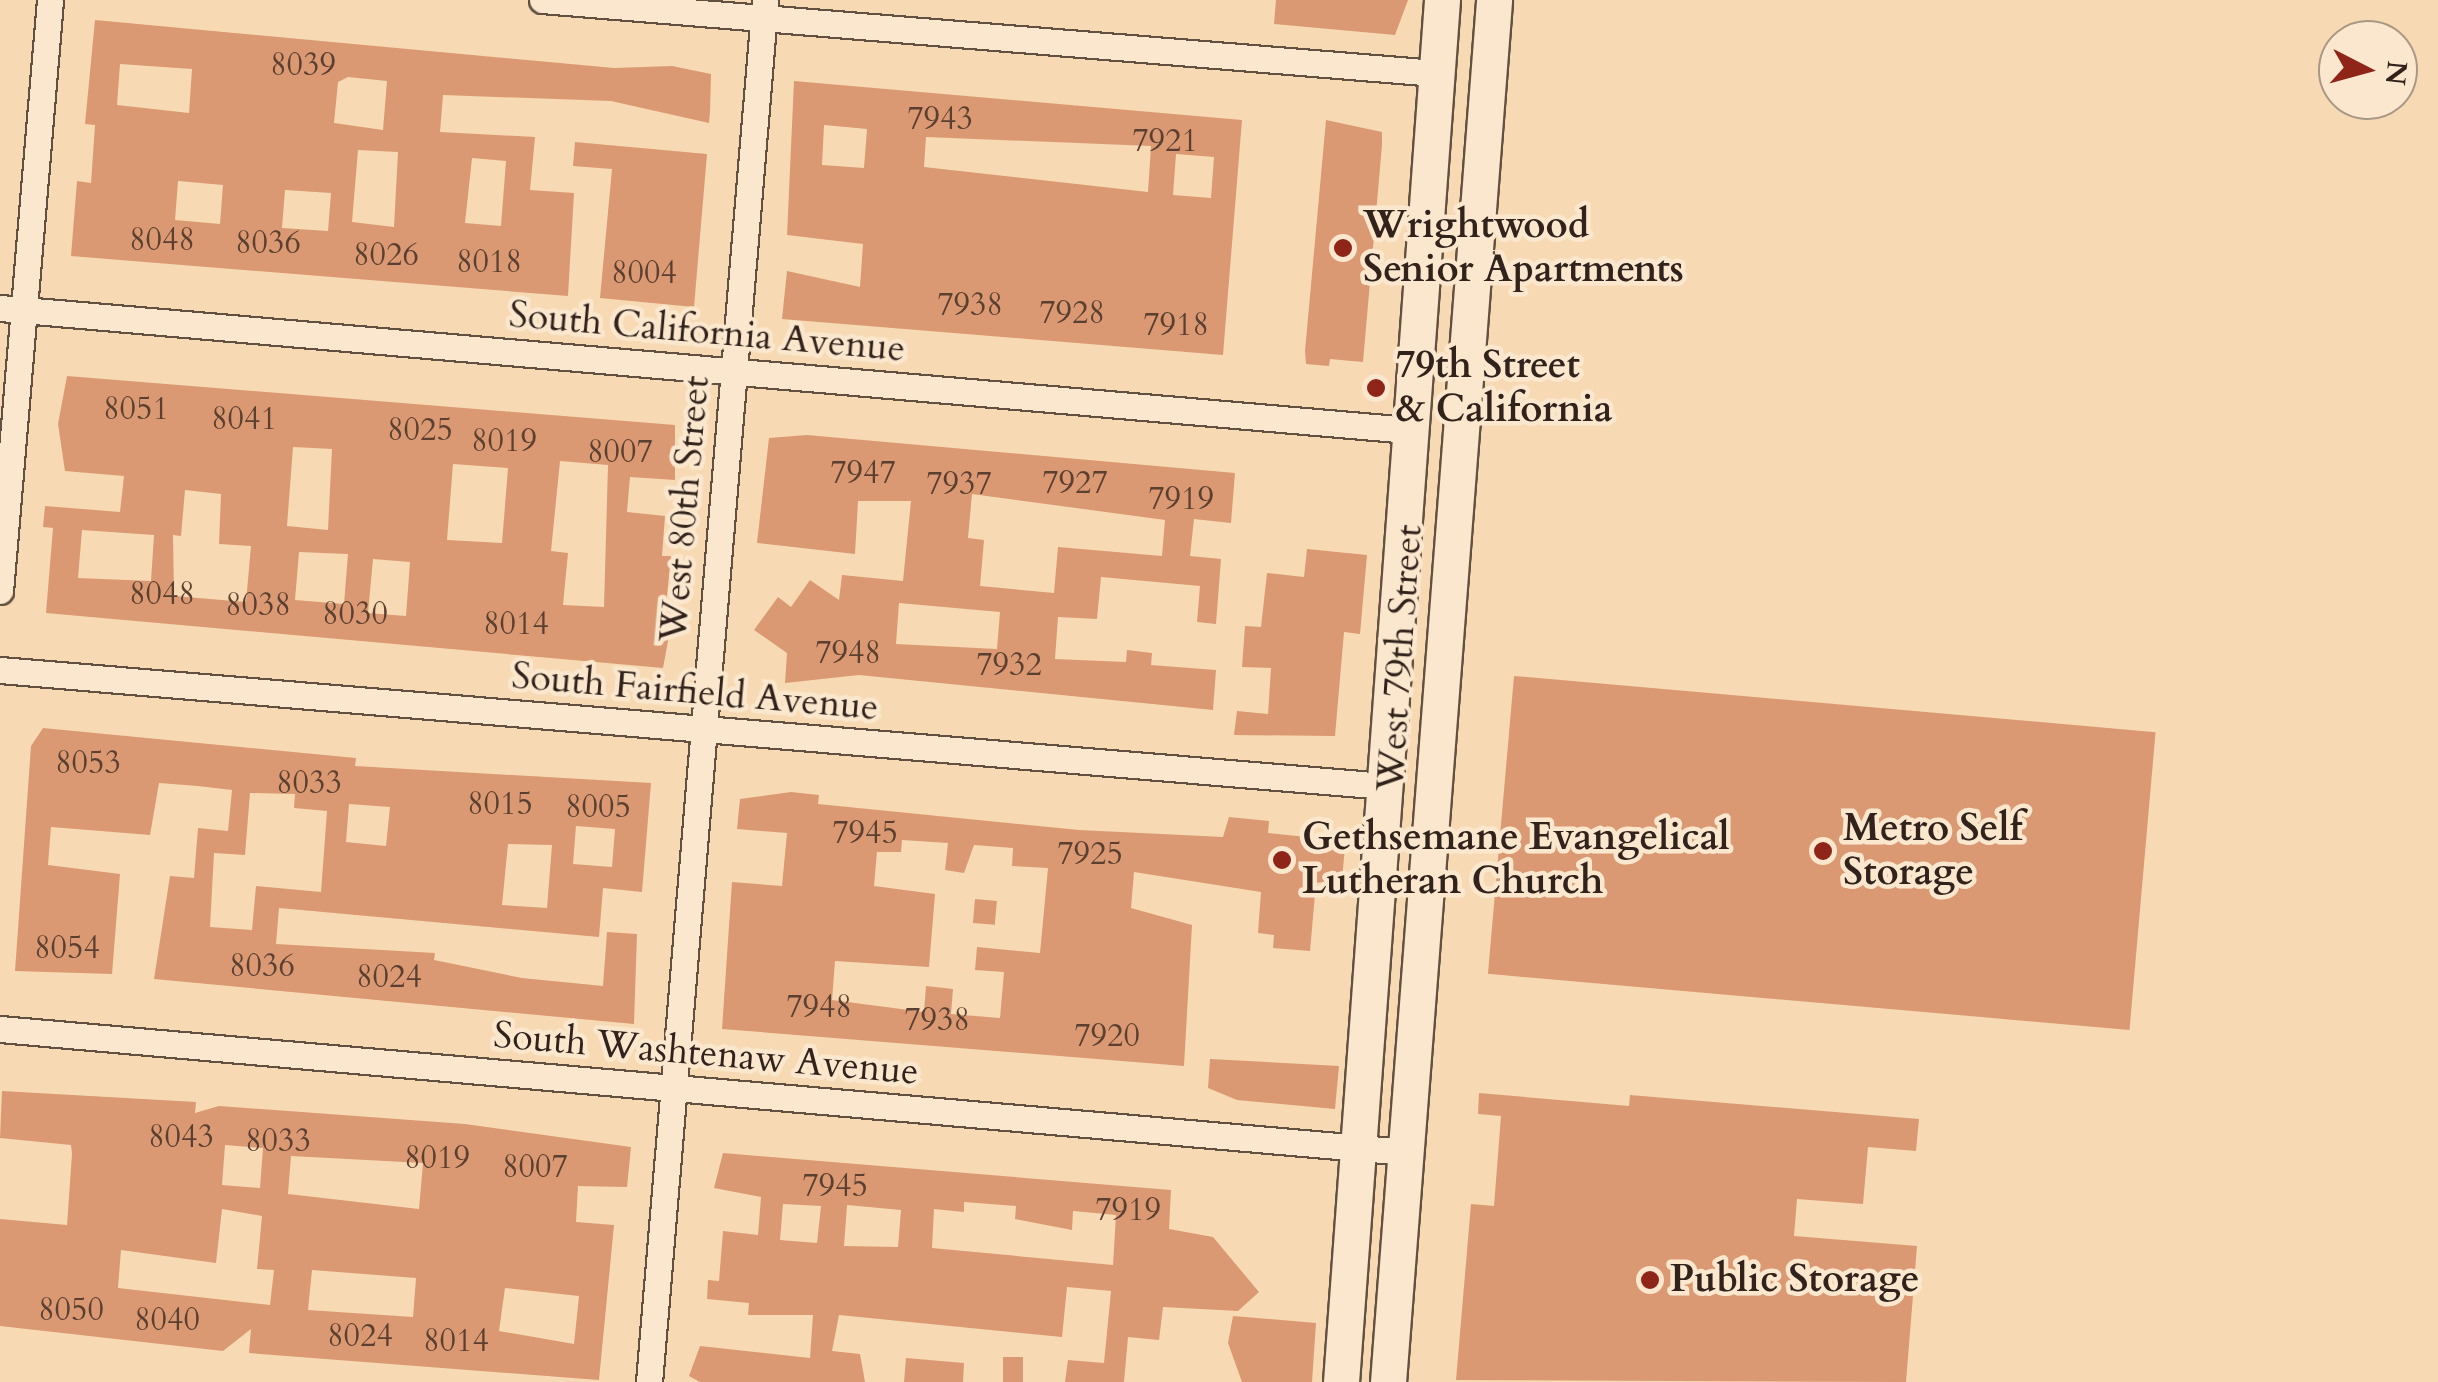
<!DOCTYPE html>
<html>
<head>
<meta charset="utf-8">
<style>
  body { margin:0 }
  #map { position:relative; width:2438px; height:1382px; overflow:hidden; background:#f7dab3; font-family:Cardo,serif }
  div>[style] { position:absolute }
  .building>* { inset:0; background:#da9972; transform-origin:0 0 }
  .roads { filter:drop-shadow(2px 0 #625041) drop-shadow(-2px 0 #625041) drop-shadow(0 2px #625041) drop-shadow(0 -2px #625041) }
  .minor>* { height:25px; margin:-12.5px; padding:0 12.5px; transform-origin:12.5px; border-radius:12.5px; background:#fae7ce }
  .secondary>* { height:35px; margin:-17.5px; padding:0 17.5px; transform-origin:17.5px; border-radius:17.5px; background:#fae7ce }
  .dots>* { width:28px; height:28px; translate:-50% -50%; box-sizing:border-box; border:5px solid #fae7ce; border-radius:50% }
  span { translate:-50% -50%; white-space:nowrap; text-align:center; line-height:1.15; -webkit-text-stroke:9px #fae7ce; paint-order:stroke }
  .number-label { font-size:32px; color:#5b4031 }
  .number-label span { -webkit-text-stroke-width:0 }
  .poi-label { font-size:38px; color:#31221b; font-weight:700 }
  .left { translate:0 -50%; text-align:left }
  .street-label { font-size:38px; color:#31221b }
  .north { position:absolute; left:2318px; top:20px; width:100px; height:100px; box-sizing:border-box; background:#fae7ce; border:2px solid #aa9886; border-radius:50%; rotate:96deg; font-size:28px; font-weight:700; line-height:40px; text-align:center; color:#31221b }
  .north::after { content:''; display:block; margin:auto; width:35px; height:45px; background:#8f2418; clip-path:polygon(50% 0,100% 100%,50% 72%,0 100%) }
</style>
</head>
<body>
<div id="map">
  <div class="building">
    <div style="clip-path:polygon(1276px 0,1408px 0,1395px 35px,1274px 24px)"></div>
    <div style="clip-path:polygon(evenodd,95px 20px,614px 68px,672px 66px,711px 74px,710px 112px,709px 123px,611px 101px,443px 95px,440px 132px,535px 137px,530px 190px,574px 193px,568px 296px,71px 256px,77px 181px,91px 183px,95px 125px,85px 124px,95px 20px,120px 64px,192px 69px,189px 113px,117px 105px,120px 64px,95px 20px,348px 77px,387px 81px,383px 130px,334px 123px,338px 82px,348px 77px,95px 20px,358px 150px,398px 152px,394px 227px,352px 222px,358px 150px,95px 20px,472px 158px,506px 161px,501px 226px,465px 223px,472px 158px,95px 20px,178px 181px,223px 185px,220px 224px,175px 220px,178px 181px,95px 20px,285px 190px,331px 193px,328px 231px,282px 228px,285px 190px)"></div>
    <div style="clip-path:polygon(evenodd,794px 81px,1242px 120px,1223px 355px,782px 319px,787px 271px,860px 287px,863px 244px,787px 235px,794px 81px,824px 125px,867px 129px,864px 168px,822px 165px,824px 125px,794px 81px,926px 137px,1151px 146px,1148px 192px,924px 167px,926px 137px,794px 81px,1176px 154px,1214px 157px,1211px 198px,1173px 195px,1176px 154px)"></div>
    <div style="clip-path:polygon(1326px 120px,1382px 132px,1382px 145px,1363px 362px,1330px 359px,1329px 366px,1306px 364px,1305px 351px)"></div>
    <div style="clip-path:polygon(575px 142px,707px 154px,694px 307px,600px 298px,612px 169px,573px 166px)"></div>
    <div style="clip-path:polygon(evenodd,67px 376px,675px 425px,675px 480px,630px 477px,627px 512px,665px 516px,662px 556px,671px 556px,666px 606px,674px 609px,663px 668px,46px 613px,53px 528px,43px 527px,45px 506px,120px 512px,124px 476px,65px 471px,58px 424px,67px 376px,293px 447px,332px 449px,328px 530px,287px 526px,293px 447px,67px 376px,560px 461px,608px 465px,604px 607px,563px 605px,568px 553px,551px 551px,560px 461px,67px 376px,453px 464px,508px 468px,502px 543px,447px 540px,453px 464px,67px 376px,185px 490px,221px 494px,219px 544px,251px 546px,246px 602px,174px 596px,173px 535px,181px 536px,185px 490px,67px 376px,82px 530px,154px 535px,151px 581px,78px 578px,82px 530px,67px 376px,299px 552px,348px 554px,344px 604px,295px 600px,299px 552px,67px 376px,373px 559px,410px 562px,406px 616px,368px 613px,373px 559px)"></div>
    <div style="clip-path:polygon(evenodd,807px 435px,1235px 473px,1231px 523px,1194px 519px,1190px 556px,1221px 559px,1216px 624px,1197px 622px,1200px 586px,1101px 577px,1097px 619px,1058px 617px,1055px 659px,1126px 662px,1127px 650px,1152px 653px,1151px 665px,1216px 670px,1213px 710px,859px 675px,785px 683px,787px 653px,754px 630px,778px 597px,791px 607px,810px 580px,839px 600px,842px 575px,903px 581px,911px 501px,858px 501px,855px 554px,757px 543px,769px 438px,807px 435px,972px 494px,1165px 520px,1162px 556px,1058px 547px,1054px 593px,980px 586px,984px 540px,968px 538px,972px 494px,807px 435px,899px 603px,1000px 612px,997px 649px,896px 644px,899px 603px)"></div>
    <div style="clip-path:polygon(1307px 549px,1367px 555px,1360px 634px,1344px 632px,1335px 736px,1234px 735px,1237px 711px,1268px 714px,1271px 668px,1242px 667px,1245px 626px,1261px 627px,1267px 573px,1304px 577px)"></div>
    <div style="left:1514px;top:676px;width:644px;height:299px;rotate:5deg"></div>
    <div style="clip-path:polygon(evenodd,43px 728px,356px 758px,355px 766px,651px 783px,642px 892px,603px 888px,599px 937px,279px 908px,276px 944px,435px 953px,434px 960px,522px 978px,603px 986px,607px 932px,637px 934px,634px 1024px,154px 979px,170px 876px,194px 878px,198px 828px,228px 831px,232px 790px,198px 786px,159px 783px,150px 835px,51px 827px,48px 865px,120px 874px,112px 974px,15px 971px,31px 746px,43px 728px,250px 793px,295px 794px,294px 808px,327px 811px,321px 892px,256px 886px,252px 930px,210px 927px,214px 853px,245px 855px,250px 793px,43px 728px,349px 804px,390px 807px,386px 846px,346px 842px,349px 804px,43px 728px,576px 826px,615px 829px,612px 867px,573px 864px,576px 826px,43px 728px,508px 844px,552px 845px,547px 908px,502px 905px,508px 844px)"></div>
    <div style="clip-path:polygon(evenodd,791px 792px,819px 795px,818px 804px,1079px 830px,1223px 837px,1229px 817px,1269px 821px,1268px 833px,1336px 840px,1345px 847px,1342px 879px,1316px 883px,1310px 951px,1273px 948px,1274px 935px,1258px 933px,1261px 892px,1134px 872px,1131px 908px,1192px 925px,1184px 1066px,722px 1029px,732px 882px,782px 886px,787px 833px,737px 829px,740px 799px,791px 792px,902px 840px,948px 843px,945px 870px,964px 873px,974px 845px,1013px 848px,1012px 866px,1048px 868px,1040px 953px,977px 947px,975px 970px,1004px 972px,1000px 1018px,951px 1014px,953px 989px,926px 986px,924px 1012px,832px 1000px,835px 961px,929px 967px,935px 894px,874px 886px,877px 852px,901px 852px,902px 840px)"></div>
    <div style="left:975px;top:899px;width:22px;height:24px;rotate:5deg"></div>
    <div style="clip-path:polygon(1210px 1059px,1339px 1066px,1335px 1109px,1237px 1100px,1208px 1088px)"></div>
    <div style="clip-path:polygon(evenodd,2px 1091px,196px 1102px,195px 1113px,219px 1106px,465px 1124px,631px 1147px,627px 1187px,578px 1186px,576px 1222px,614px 1225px,599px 1380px,249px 1353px,251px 1329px,223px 1351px,0 1326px,0 1219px,67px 1225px,72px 1154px,71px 1145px,0 1138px,2px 1091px,225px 1145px,263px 1148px,260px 1188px,222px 1185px,225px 1145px,2px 1091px,291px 1156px,423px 1163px,419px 1209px,288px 1194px,291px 1156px,2px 1091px,222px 1209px,262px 1216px,257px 1269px,274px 1270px,270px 1305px,118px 1288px,121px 1250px,216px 1263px,222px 1209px,2px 1091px,312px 1270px,416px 1278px,413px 1317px,308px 1310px,312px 1270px,2px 1091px,505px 1288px,579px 1296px,574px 1344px,499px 1331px,505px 1288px)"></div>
    <div style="clip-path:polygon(1479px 1093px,1629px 1106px,1630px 1095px,1919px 1119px,1916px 1151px,1868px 1147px,1863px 1204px,1797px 1199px,1794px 1236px,1917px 1246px,1906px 1382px,1456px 1380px,1471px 1204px,1494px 1206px,1501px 1116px,1478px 1114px)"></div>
    <div style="clip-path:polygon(evenodd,723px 1153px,1171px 1190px,1169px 1229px,1213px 1237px,1259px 1292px,1238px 1311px,1163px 1307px,1159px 1340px,1128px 1337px,1124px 1382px,1065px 1382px,1068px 1360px,1104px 1363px,1111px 1291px,1067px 1287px,1062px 1337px,839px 1315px,832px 1351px,860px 1354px,865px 1382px,700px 1382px,689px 1376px,700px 1346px,810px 1358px,813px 1315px,748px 1315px,749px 1303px,707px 1299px,708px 1280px,719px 1281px,723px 1231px,758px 1235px,761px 1197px,714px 1188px,723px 1153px,964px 1202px,1016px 1206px,1015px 1219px,1072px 1230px,1073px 1211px,1116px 1215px,1113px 1265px,932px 1248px,934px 1209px,964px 1212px,964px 1202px,723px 1153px,783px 1204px,821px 1206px,817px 1243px,780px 1240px,783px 1204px,723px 1153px,847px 1205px,901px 1210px,898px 1247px,844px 1246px,847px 1205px)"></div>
    <div style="clip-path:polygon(1233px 1316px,1316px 1323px,1312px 1382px,1242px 1382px,1228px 1343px)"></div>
    <div style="left:1003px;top:1357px;width:20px;height:25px"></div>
    <div style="clip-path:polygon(906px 1358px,964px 1363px,963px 1382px,904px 1382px)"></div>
  </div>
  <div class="roads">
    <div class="minor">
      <div style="left:542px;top:0;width:897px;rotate:4.67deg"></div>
      <div style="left:0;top:308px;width:1413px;rotate:4.95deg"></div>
      <div style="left:0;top:591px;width:593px;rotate:-85.16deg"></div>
      <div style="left:0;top:670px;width:1388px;rotate:4.79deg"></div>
      <div style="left:0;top:1029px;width:1410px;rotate:5deg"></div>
      <div style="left:649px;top:1382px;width:1387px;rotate:-85.2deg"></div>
    </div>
    <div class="secondary">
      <div style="left:1341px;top:1382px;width:1386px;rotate:-85.82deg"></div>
      <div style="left:1388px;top:1382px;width:1386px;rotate:-85.61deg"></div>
    </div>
  </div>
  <div class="dots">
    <div style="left:1343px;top:248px;background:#8f2418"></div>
    <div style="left:1376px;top:388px;background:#8f2418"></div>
    <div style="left:1823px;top:851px;background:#8f2418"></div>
    <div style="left:1282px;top:860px;background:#8f2418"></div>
    <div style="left:1650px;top:1280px;background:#8f2418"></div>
  </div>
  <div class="number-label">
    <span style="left:303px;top:65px">8039</span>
    <span style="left:940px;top:119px">7943</span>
    <span style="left:1165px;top:141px">7921</span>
    <span style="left:162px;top:240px">8048</span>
    <span style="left:268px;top:243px">8036</span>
    <span style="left:386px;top:255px">8026</span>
    <span style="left:489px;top:262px">8018</span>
    <span style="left:644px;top:273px">8004</span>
    <span style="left:970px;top:305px">7938</span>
    <span style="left:1072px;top:313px">7928</span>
    <span style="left:1176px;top:325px">7918</span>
    <span style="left:136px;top:409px">8051</span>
    <span style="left:244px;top:419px">8041</span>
    <span style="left:420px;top:430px">8025</span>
    <span style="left:504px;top:441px">8019</span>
    <span style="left:620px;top:452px">8007</span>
    <span style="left:863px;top:473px">7947</span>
    <span style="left:1075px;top:483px">7927</span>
    <span style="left:959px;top:484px">7937</span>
    <span style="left:1181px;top:499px">7919</span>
    <span style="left:162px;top:594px">8048</span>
    <span style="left:258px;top:605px">8038</span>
    <span style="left:355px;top:614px">8030</span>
    <span style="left:516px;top:624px">8014</span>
    <span style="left:848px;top:653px">7948</span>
    <span style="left:1009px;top:665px">7932</span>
    <span style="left:88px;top:763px">8053</span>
    <span style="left:309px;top:783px">8033</span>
    <span style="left:500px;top:804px">8015</span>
    <span style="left:598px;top:807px">8005</span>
    <span style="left:865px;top:833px">7945</span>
    <span style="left:1090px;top:854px">7925</span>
    <span style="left:67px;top:948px">8054</span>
    <span style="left:262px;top:966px">8036</span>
    <span style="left:389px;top:977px">8024</span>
    <span style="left:819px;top:1007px">7948</span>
    <span style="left:937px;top:1020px">7938</span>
    <span style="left:1107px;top:1036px">7920</span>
    <span style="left:181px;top:1137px">8043</span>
    <span style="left:278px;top:1141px">8033</span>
    <span style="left:437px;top:1158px">8019</span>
    <span style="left:535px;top:1167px">8007</span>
    <span style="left:835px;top:1186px">7945</span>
    <span style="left:1128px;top:1210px">7919</span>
    <span style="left:71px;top:1310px">8050</span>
    <span style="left:167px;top:1320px">8040</span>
    <span style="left:360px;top:1336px">8024</span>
    <span style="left:456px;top:1341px">8014</span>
  </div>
  <div class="poi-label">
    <span class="left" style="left:1363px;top:248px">Wrightwood<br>Senior Apartments</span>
    <span class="left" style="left:1396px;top:388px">79th Street<br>&amp; California</span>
    <span class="left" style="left:1843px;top:851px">Metro Self<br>Storage</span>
    <span class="left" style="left:1302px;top:860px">Gethsemane Evangelical<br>Lutheran Church</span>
    <span class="left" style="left:1670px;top:1280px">Public Storage</span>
  </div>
  <div class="street-label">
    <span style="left:707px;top:332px;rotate:5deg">South California Avenue</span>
    <span style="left:685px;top:509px;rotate:-85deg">West 80th Street</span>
    <span style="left:1400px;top:658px;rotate:-86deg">West 79th Street</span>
    <span style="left:695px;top:692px;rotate:5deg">South Fairfield Avenue</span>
    <span style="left:706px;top:1054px;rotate:5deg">South Washtenaw Avenue</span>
  </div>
  <div class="north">N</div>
</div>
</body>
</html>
